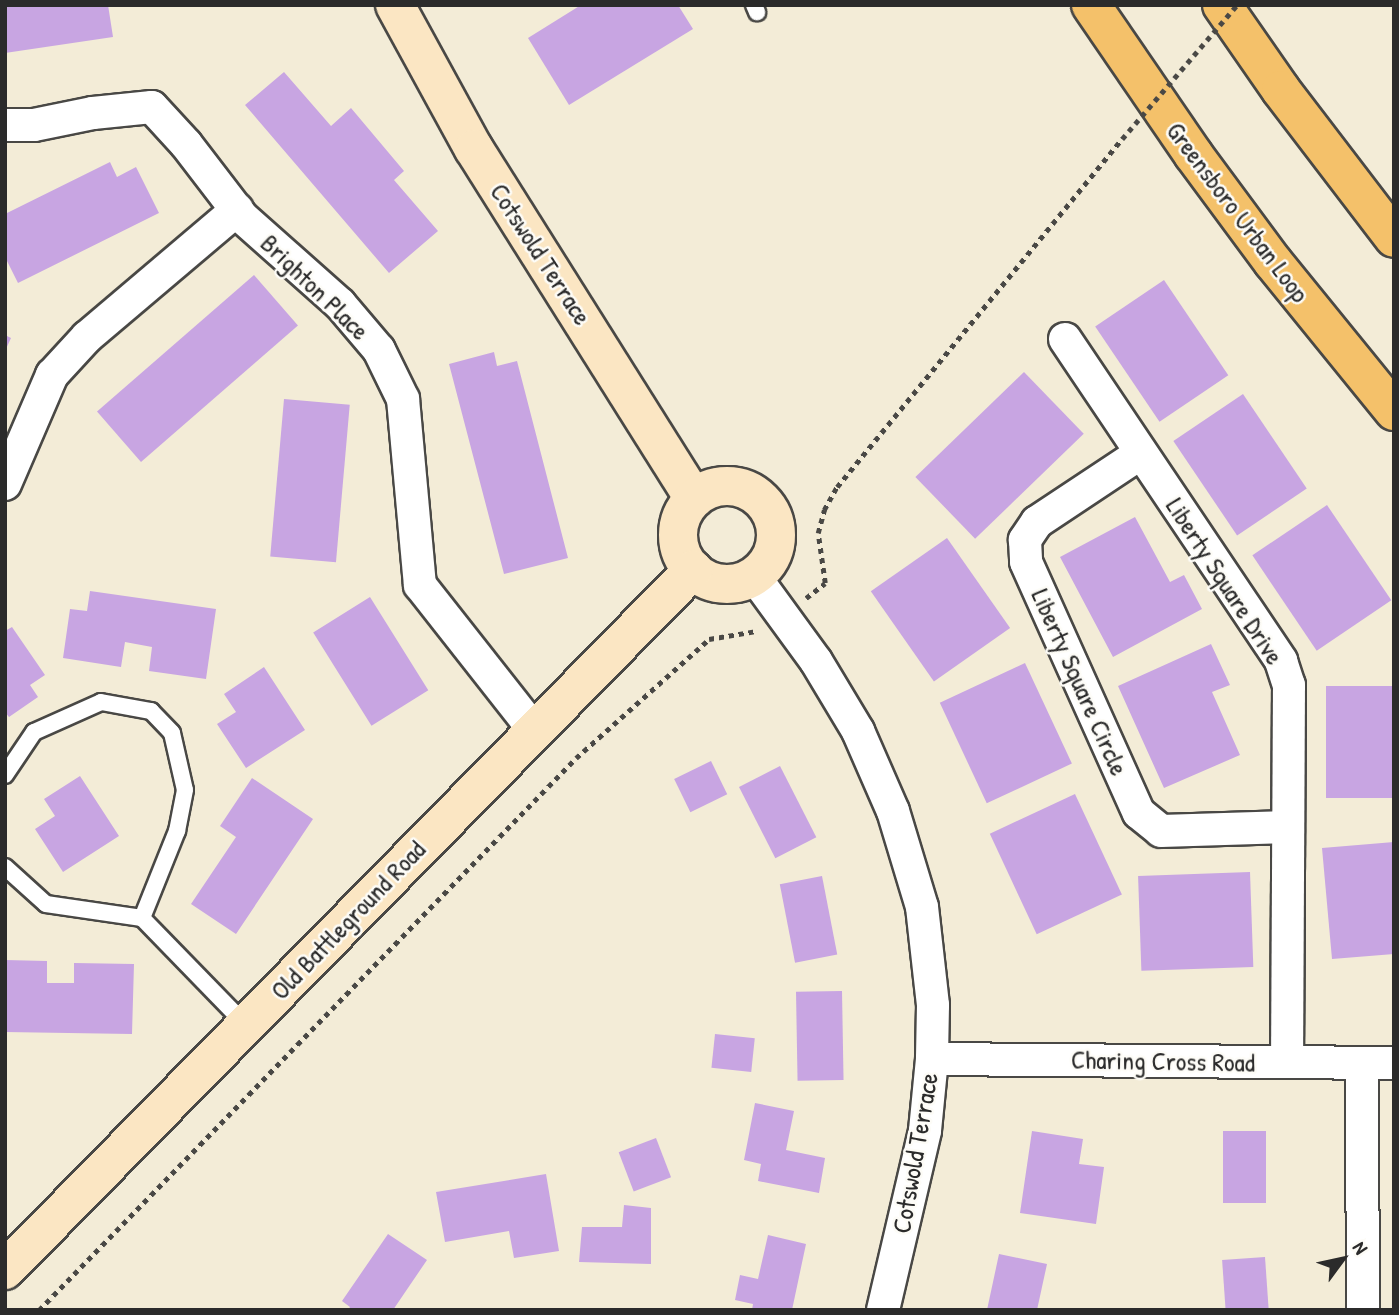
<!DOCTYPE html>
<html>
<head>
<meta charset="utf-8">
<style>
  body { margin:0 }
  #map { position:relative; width:1399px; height:1315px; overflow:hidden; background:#f3ecd7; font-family:"Patrick Hand",sans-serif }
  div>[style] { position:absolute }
  .building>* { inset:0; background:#c8a5e2; transform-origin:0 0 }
  .path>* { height:4.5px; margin-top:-2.25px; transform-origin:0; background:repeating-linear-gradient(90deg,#494845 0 5px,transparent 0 10px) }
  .roads { filter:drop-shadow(2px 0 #494845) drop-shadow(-2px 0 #494845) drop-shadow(0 2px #494845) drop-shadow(0 -2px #494845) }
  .lane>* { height:16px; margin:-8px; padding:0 8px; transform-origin:8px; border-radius:8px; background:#fff }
  .street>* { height:32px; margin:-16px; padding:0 16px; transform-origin:16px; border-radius:16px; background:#fff }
  .secondary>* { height:38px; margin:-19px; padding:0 19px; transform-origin:19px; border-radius:19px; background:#fbe6c3 }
  .secondary>.ring { margin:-19px; padding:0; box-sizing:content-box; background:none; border:38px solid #fbe6c3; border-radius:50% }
  .highway>* { height:38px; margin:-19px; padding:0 19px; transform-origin:19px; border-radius:19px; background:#f4c16a }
  .path-bridge>* { height:4.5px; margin-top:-2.25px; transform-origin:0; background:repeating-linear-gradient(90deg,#494845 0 5px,transparent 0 10px) }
  span { translate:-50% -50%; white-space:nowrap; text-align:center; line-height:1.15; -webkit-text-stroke:5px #fdfcf7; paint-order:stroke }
  .street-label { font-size:26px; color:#2b2b2b }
  .frame { position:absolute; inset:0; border:7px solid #2b2b2b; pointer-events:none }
  .north { position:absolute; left:1308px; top:1224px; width:70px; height:70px; -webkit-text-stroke:5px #fdfcf7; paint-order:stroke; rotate:57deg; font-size:19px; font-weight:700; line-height:28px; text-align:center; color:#2b2b2b }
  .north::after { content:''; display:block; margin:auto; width:24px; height:32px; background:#2b2b2b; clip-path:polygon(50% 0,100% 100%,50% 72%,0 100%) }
</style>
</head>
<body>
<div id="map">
  <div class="building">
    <div style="clip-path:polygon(5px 5px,108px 5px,113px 37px,5px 53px)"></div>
    <div style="clip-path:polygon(581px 5px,678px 5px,693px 29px,569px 105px,528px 38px)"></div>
    <div style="clip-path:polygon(284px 72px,331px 126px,351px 108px,404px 171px,394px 180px,438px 231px,389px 273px,245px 105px)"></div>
    <div style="clip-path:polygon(110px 162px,117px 177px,136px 167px,159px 213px,18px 283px,5px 257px,5px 214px)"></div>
    <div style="left:254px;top:275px;width:67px;height:208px;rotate:49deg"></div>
    <div style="left:1164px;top:280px;width:115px;height:83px;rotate:56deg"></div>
    <div style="clip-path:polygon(5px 335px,11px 338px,5px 351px)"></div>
    <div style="clip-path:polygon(494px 352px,497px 366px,517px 361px,568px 558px,504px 574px,449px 364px)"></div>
    <div style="left:1024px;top:372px;width:86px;height:151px;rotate:46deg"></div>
    <div style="left:1243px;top:394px;width:114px;height:84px;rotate:56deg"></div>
    <div style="left:284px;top:399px;width:66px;height:158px;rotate:5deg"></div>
    <div style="left:1327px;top:505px;width:115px;height:90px;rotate:56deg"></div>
    <div style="clip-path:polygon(1135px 517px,1170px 582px,1184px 575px,1202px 609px,1113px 657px,1060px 557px)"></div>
    <div style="left:947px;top:538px;width:110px;height:93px;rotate:55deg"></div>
    <div style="clip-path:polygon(90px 591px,216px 609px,206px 679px,149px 671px,152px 647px,125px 642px,121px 667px,63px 658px,70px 609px,87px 611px)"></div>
    <div style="left:370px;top:597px;width:110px;height:67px;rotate:58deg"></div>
    <div style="clip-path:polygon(12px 627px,45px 675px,30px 685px,38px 697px,9px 717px,5px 712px,5px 631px)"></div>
    <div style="clip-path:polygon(1211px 644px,1230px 685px,1212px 692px,1240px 755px,1164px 788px,1118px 686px)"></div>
    <div style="left:1025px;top:663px;width:111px;height:94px;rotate:65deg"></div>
    <div style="clip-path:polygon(264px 667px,305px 730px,246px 768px,217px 724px,236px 712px,224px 694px)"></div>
    <div style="left:1394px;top:686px;width:112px;height:68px;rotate:90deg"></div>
    <div style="left:711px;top:761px;width:37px;height:41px;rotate:64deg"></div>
    <div style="left:780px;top:766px;width:80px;height:46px;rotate:63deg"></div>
    <div style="clip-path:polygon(80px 776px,119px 836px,63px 872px,35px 829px,55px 816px,44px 799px)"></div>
    <div style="clip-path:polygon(252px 778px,313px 819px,236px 934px,191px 904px,236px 837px,220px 826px)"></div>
    <div style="left:1075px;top:794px;width:111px;height:94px;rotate:65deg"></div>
    <div style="clip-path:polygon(1394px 842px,1394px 954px,1332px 959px,1322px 848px)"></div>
    <div style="left:1250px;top:872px;width:95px;height:112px;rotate:88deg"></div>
    <div style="left:822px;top:876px;width:80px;height:43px;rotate:79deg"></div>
    <div style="clip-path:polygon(5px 960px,47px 961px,47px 983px,74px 983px,74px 963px,134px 964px,132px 1034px,5px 1032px)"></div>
    <div style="left:842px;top:991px;width:89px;height:46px;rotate:89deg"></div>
    <div style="left:715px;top:1034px;width:40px;height:34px;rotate:6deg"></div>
    <div style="clip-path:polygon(755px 1103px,794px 1111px,786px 1150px,825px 1158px,819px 1193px,758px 1181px,761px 1164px,744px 1160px)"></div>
    <div style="clip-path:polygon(1032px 1131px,1083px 1139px,1079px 1164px,1104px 1167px,1096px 1224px,1020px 1213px)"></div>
    <div style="left:1223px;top:1131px;width:43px;height:72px"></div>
    <div style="left:656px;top:1138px;width:42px;height:40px;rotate:69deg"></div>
    <div style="clip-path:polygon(546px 1174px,559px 1251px,514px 1258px,509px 1231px,445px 1242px,436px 1192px)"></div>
    <div style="clip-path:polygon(624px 1205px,651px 1208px,651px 1264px,579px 1262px,582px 1227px,622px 1227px)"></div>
    <div style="clip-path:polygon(388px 1234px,427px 1260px,393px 1310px,348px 1310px,350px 1307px,342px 1301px)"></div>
    <div style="clip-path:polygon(768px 1235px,806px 1244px,792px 1310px,752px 1310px,753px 1304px,735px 1300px,740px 1275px,758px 1279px)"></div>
    <div style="clip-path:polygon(999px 1254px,1047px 1264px,1037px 1310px,987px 1310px)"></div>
    <div style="left:1265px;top:1257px;width:53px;height:43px;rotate:86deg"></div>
  </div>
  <div class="path">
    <div style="left:806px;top:598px;width:24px;rotate:-38deg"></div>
    <div style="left:825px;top:583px;width:50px;rotate:-98deg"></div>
    <div style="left:818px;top:533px;width:24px;rotate:-75deg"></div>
    <div style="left:824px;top:510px;width:26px;rotate:-61deg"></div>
    <div style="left:837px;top:487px;width:450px;rotate:-50.7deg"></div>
    <div style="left:39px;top:1310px;width:770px;rotate:-45.79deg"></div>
    <div style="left:576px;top:758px;width:178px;rotate:-41.8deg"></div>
    <div style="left:709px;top:639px;width:49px;rotate:-9.5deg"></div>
  </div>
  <div class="roads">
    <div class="lane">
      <div style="left:754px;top:5px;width:8px;rotate:67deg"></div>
      <div style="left:5px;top:775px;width:52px;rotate:-56deg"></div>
      <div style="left:34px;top:732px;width:73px;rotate:-24.1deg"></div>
      <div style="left:101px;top:702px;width:51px;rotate:10.2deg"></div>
      <div style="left:151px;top:711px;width:30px;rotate:46deg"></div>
      <div style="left:172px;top:733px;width:58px;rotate:77.2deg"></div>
      <div style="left:185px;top:790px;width:42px;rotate:101deg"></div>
      <div style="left:177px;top:831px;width:94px;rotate:111.9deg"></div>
      <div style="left:5px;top:867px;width:55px;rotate:42.1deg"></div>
      <div style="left:46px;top:904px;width:97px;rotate:8.3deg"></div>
      <div style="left:142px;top:918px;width:149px;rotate:45.8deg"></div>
    </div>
    <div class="street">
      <div style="left:5px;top:125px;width:29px"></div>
      <div style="left:34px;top:125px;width:60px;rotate:-11.5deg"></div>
      <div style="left:93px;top:113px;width:59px;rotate:-5.8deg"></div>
      <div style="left:152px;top:107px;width:50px;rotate:47.4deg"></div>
      <div style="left:186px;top:144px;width:92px;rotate:52.5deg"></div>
      <div style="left:242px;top:217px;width:131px;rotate:41.6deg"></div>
      <div style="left:340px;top:304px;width:60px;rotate:49.7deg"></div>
      <div style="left:379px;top:350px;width:55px;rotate:63.9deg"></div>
      <div style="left:403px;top:399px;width:187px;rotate:84.8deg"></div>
      <div style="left:420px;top:585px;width:186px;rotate:51.8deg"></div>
      <div style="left:1065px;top:339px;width:388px;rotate:56.1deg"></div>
      <div style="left:1281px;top:661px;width:25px;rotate:72deg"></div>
      <div style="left:1289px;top:685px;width:377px;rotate:90.3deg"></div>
      <div style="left:1141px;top:453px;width:125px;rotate:146.4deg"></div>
      <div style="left:1037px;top:522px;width:22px;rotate:124deg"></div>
      <div style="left:1025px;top:540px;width:22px;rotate:87deg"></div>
      <div style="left:1026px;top:562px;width:275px;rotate:65.8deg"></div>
      <div style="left:1139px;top:813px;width:28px;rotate:39deg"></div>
      <div style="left:1161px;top:831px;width:127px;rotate:-1.8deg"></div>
      <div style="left:5px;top:484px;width:119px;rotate:-66.7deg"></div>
      <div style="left:52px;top:375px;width:52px;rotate:-47.4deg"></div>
      <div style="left:87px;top:337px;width:197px;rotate:-40.3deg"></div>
      <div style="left:754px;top:576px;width:105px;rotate:53.9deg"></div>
      <div style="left:816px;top:661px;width:82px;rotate:59deg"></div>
      <div style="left:858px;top:731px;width:87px;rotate:66.4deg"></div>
      <div style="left:893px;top:811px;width:100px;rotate:73.2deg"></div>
      <div style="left:922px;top:907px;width:99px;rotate:83.6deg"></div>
      <div style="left:933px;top:1005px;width:54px;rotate:91.1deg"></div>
      <div style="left:932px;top:1059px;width:72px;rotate:95.6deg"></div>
      <div style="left:925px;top:1131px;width:184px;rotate:103.2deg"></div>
      <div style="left:932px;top:1059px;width:462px;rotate:0.5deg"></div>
      <div style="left:1362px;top:1063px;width:247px;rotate:89.8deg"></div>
    </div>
    <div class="secondary">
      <div style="left:395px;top:5px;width:164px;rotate:61.3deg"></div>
      <div style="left:474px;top:149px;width:413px;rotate:57.8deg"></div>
      <div class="ring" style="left:678px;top:486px;width:60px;height:60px"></div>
      <div style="left:5px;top:1270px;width:982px;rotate:-45.5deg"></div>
    </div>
    <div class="highway">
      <div style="left:1091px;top:5px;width:181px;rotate:55.6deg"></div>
      <div style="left:1193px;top:154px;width:134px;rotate:53.5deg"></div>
      <div style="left:1273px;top:262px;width:192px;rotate:50.9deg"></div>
      <div style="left:1222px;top:5px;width:103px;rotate:55.2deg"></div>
      <div style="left:1281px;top:90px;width:186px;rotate:52.6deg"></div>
    </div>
  </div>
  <div class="path-bridge">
    <div style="left:1122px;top:139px;width:177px;rotate:-49.4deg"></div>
  </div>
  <div class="street-label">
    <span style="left:1238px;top:212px;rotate:53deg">Greensboro Urban Loop</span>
    <span style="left:541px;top:254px;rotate:57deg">Cotswold Terrace</span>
    <span style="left:315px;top:287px;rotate:44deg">Brighton Place</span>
    <span style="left:1225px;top:581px;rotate:57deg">Liberty Square Drive</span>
    <span style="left:1080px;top:682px;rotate:66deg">Liberty Square Circle</span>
    <span style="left:348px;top:920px;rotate:-46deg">Old Battleground Road</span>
    <span style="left:1163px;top:1061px;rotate:1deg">Charing Cross Road</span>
    <span style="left:915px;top:1153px;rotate:-80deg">Cotswold Terrace</span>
  </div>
  <div class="frame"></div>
  <div class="north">N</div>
</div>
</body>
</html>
